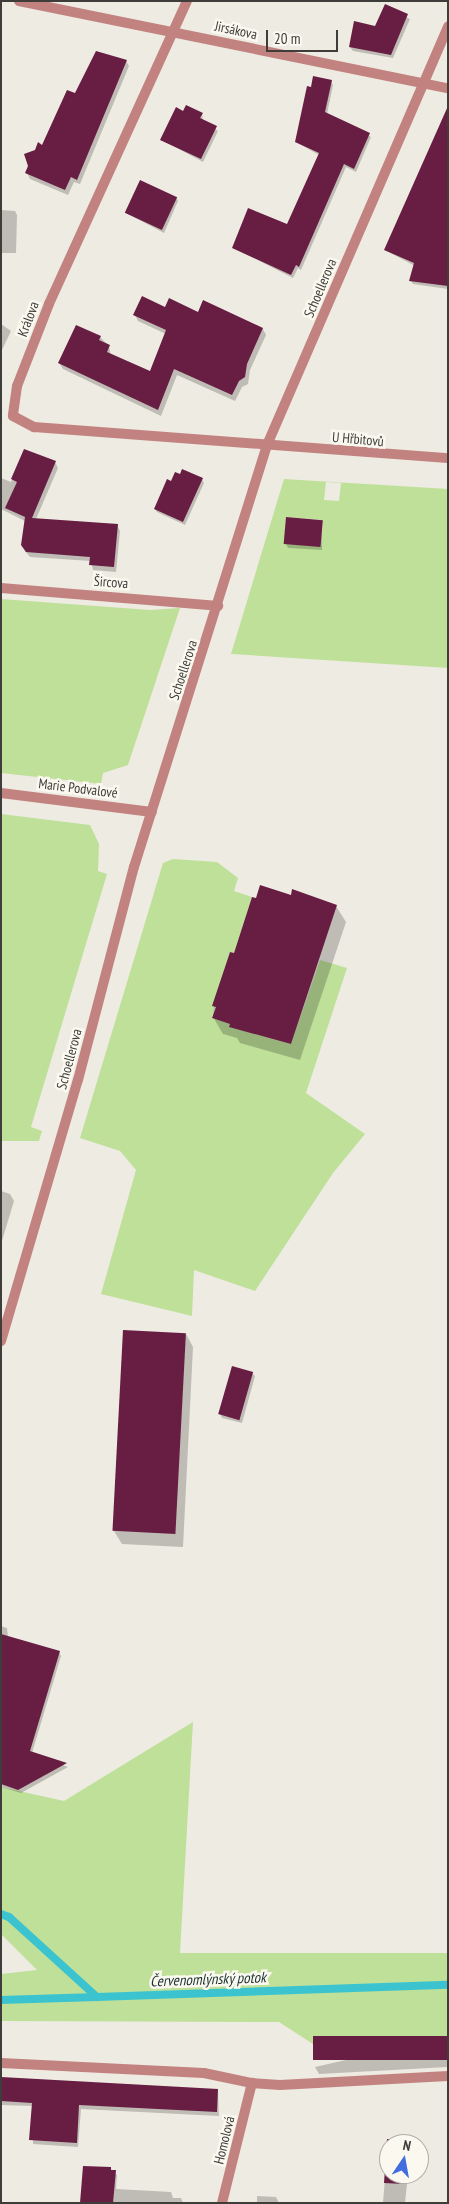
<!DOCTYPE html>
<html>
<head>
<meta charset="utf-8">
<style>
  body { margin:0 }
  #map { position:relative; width:449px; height:2204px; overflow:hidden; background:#eeebe2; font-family:"PT Sans Narrow",sans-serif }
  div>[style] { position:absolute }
  .green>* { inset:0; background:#bfe099 }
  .shadow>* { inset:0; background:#0003 }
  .stream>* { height:8px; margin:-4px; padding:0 4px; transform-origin:4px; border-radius:4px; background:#3bc4cf }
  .building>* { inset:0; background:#681d43; transform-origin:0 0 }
  .minor>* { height:10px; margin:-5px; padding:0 5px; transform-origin:5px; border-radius:5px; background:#c28380 }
  .tertiary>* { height:10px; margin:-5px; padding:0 5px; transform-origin:5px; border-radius:5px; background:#c28380 }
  span { translate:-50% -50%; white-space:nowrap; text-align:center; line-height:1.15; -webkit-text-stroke:5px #fbf8f0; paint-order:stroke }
  .street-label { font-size:14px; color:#3e3d39 }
  .water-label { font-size:15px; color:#1b3234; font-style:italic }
  .frame { position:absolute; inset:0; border:2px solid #3e3d39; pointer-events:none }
  .north { position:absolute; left:379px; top:2134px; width:50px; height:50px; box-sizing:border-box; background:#fbf8f0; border:1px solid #afada7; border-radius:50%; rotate:12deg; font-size:14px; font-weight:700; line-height:20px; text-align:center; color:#3e3d39 }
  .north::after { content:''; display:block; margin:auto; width:18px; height:22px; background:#426ddf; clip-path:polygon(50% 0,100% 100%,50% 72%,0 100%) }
  .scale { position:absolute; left:266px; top:30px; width:72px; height:22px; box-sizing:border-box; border:2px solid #3e3d39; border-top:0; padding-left:6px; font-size:15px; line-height:18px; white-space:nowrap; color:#3e3d39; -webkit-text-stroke:4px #fbf8f0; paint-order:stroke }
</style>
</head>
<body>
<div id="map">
  <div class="green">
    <div style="clip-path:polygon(evenodd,284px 479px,448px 489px,448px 668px,231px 654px,284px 479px,326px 482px,341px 483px,339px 501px,324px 500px,326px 482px,284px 479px,286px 517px,323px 520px,321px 546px,285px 544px,286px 517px)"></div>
    <div style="clip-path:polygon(1px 599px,150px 610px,180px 608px,128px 765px,103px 773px,101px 784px,1px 773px)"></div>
    <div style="clip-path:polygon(1px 814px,90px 825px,99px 844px,98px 871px,107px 874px,31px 1127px,42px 1131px,39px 1141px,1px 1141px)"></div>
    <div style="clip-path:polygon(173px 859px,217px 862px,238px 878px,234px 891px,252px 897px,234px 953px,230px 952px,224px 970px,212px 1018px,230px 1024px,230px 1027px,291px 1044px,320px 960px,347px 968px,306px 1093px,365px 1134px,333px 1173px,255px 1291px,194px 1270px,192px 1316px,101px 1294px,136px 1170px,120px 1151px,80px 1138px,163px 863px)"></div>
    <div style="clip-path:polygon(193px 1722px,180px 1953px,448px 1953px,448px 2036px,313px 2044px,279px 2022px,1px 2021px,1px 1974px,37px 1970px,1px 1934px,1px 1787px,64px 1801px)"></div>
  </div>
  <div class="shadow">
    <div style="clip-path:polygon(385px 6px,410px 19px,393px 58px,353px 51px,350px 47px,376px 27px)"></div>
    <div style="clip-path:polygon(126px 61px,129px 66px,80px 184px,74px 182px,68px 195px,30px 179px,27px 173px,75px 94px)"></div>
    <div style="clip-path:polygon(331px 81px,333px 85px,327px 114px,371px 137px,356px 172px,346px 167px,301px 270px,298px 268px,293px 278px,234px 248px,287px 226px,319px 155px,296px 142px,312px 89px)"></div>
    <div style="clip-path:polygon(184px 112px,202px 114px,203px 121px,218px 131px,203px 162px,162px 140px)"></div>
    <div style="clip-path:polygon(176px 197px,178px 201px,164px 233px,126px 213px)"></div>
    <div style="clip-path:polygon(1px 210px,15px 211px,17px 215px,16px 253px,1px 253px)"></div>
    <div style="clip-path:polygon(385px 250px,448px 266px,448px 289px,413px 284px,411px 281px,415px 266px)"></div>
    <div style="clip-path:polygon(204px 302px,263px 329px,266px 335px,250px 370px,248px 384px,242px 387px,235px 401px,177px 375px,161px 416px,63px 369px,59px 363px,100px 337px,109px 346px,111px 356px,151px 373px,166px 334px,138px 321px,135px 315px,165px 309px,199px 313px)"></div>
    <div style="clip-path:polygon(1px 324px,11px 331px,1px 352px)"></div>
    <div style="clip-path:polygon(25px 450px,55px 462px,58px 468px,36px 519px,117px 525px,120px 531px,116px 572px,93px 570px,91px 561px,30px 557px,25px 551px,25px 521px,1px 509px,1px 478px,11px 482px)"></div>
    <div style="clip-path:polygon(202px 479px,204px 483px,185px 525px,157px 512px,155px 509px,171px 482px)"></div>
    <div style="clip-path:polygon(322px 522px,322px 550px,288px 548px,286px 544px)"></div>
    <div style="clip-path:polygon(291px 896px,336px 906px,346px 922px,300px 1060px,240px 1043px,237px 1038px,223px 1034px,213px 1017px,214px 1006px,234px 954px)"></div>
    <div style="clip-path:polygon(1px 1191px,10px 1194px,14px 1201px,1px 1244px)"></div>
    <div style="clip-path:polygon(186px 1334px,193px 1347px,183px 1547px,122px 1544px,114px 1531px)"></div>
    <div style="clip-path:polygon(252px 1373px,255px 1376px,242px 1423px,222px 1418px,220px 1414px)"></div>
    <div style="clip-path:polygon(1px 1626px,7px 1628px,8px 1637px,59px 1652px,61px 1656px,32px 1753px,68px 1767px,21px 1793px,1px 1787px)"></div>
    <div style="clip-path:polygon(448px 2037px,448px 2067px,319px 2074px,315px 2067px)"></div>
    <div style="clip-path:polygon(1px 2078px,218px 2090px,219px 2116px,81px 2109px,78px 2147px,33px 2144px,33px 2106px,1px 2105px)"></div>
    <div style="clip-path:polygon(388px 2140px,409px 2144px,389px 2144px,389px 2174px,408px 2174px,405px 2203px,383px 2203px)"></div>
    <div style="clip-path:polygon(110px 2168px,117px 2175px,116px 2189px,171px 2192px,173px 2198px,181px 2198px,183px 2203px,82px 2203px)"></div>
    <div style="clip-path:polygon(257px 2196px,276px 2197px,279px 2203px,257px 2203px)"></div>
  </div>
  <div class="stream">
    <div style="left:1px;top:1914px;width:9px;rotate:21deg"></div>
    <div style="left:9px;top:1917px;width:119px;rotate:42.3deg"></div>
    <div style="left:97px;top:1997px;width:351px;rotate:-2deg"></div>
    <div style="left:1px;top:2000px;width:96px;rotate:-1.8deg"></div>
  </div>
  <div class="building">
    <div style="clip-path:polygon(385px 4px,408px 14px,391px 55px,349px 47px,354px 21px,375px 26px)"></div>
    <div style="clip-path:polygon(96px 51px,127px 60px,77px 180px,71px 177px,65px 190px,25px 173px,28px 166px,24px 154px,35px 150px,38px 142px,42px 145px,67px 90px,75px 93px)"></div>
    <div style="clip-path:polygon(313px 76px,332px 80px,325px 112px,370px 133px,354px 169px,344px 164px,299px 267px,296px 265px,291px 275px,232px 248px,248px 208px,287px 224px,319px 153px,295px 142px,307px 86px,311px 87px)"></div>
    <div style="clip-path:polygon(186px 105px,203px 113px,200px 118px,217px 126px,201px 159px,160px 140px,176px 107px,183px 111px)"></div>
    <div style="clip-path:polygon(448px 106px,448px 286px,409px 281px,414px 263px,384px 250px)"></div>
    <div style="left:140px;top:180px;width:41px;height:36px;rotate:25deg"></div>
    <div style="clip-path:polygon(142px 296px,165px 307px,169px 298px,198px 312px,203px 300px,263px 328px,247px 364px,245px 377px,239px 381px,232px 395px,174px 369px,158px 410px,58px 363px,76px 325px,101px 336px,99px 340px,110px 345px,107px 352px,150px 371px,166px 330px,133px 315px)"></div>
    <div style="clip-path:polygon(24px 449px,56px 461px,32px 518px,118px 524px,114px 567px,89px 565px,90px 557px,26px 552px,21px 545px,25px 517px,5px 508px,17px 482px,11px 479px)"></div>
    <div style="clip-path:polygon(182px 469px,203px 478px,183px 522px,154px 509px,167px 479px,171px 481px,175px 472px,180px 474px)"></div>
    <div style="left:286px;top:517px;width:37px;height:27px;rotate:5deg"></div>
    <div style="clip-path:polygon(260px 885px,291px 895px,292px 889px,337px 905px,291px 1044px,229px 1027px,230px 1024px,212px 1018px,216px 1007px,212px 1006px,230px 952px,234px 953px,252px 897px,256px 898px)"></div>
    <div style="left:123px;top:1330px;width:63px;height:201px;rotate:3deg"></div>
    <div style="left:232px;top:1366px;width:22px;height:50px;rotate:16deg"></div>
    <div style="clip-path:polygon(1px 1634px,60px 1651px,30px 1751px,67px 1763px,18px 1790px,1px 1784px)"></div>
    <div style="left:448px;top:2036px;width:24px;height:135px;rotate:90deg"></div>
    <div style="clip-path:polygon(1px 2077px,218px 2089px,217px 2112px,79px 2105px,77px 2143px,29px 2140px,32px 2103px,1px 2101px)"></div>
    <div style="clip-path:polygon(387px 2139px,408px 2141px,408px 2144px,389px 2144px,389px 2174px,405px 2174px,404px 2184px,384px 2183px)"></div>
    <div style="clip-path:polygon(83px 2166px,111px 2167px,111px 2170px,116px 2170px,113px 2203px,80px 2203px)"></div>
  </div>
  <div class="minor">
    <div style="left:19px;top:1px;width:438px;rotate:11.5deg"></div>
    <div style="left:187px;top:1px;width:333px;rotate:114.5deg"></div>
    <div style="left:49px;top:304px;width:88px;rotate:111.3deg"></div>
    <div style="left:17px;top:386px;width:30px;rotate:98deg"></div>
    <div style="left:13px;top:416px;width:24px;rotate:28deg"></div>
    <div style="left:34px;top:427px;width:415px;rotate:4.3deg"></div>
    <div style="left:1px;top:588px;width:218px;rotate:4.7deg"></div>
    <div style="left:1px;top:793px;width:152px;rotate:7.2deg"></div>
    <div style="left:1px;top:2063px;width:203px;rotate:2.8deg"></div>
    <div style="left:204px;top:2073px;width:49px;rotate:11.8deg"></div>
    <div style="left:252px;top:2083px;width:28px;rotate:4deg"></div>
    <div style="left:280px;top:2085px;width:168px;rotate:-3.1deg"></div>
    <div style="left:222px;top:2203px;width:124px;rotate:-76deg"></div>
  </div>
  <div class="tertiary">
    <div style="left:1px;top:1341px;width:272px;rotate:-73.6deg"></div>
    <div style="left:78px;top:1080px;width:220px;rotate:-75.3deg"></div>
    <div style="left:134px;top:867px;width:442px;rotate:-72.5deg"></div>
    <div style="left:267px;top:445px;width:456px;rotate:-66.6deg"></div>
  </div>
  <div class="street-label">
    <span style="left:236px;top:30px;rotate:12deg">Jirsákova</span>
    <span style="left:320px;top:288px;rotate:-67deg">Schoellerova</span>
    <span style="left:28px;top:319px;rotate:-69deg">Králova</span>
    <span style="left:358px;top:439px;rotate:5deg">U Hřbitovů</span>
    <span style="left:111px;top:582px;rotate:4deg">Šircova</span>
    <span style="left:183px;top:670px;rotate:-72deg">Schoellerova</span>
    <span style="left:78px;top:788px;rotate:7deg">Marie Podvalové</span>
    <span style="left:69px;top:1059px;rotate:-75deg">Schoellerova</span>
    <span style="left:224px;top:2140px;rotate:-76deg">Homolová</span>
  </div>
  <div class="water-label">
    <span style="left:208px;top:1979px;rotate:-2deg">Červenomlýnský potok</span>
  </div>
  <div class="frame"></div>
  <div class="north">N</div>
  <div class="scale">20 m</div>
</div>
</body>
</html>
